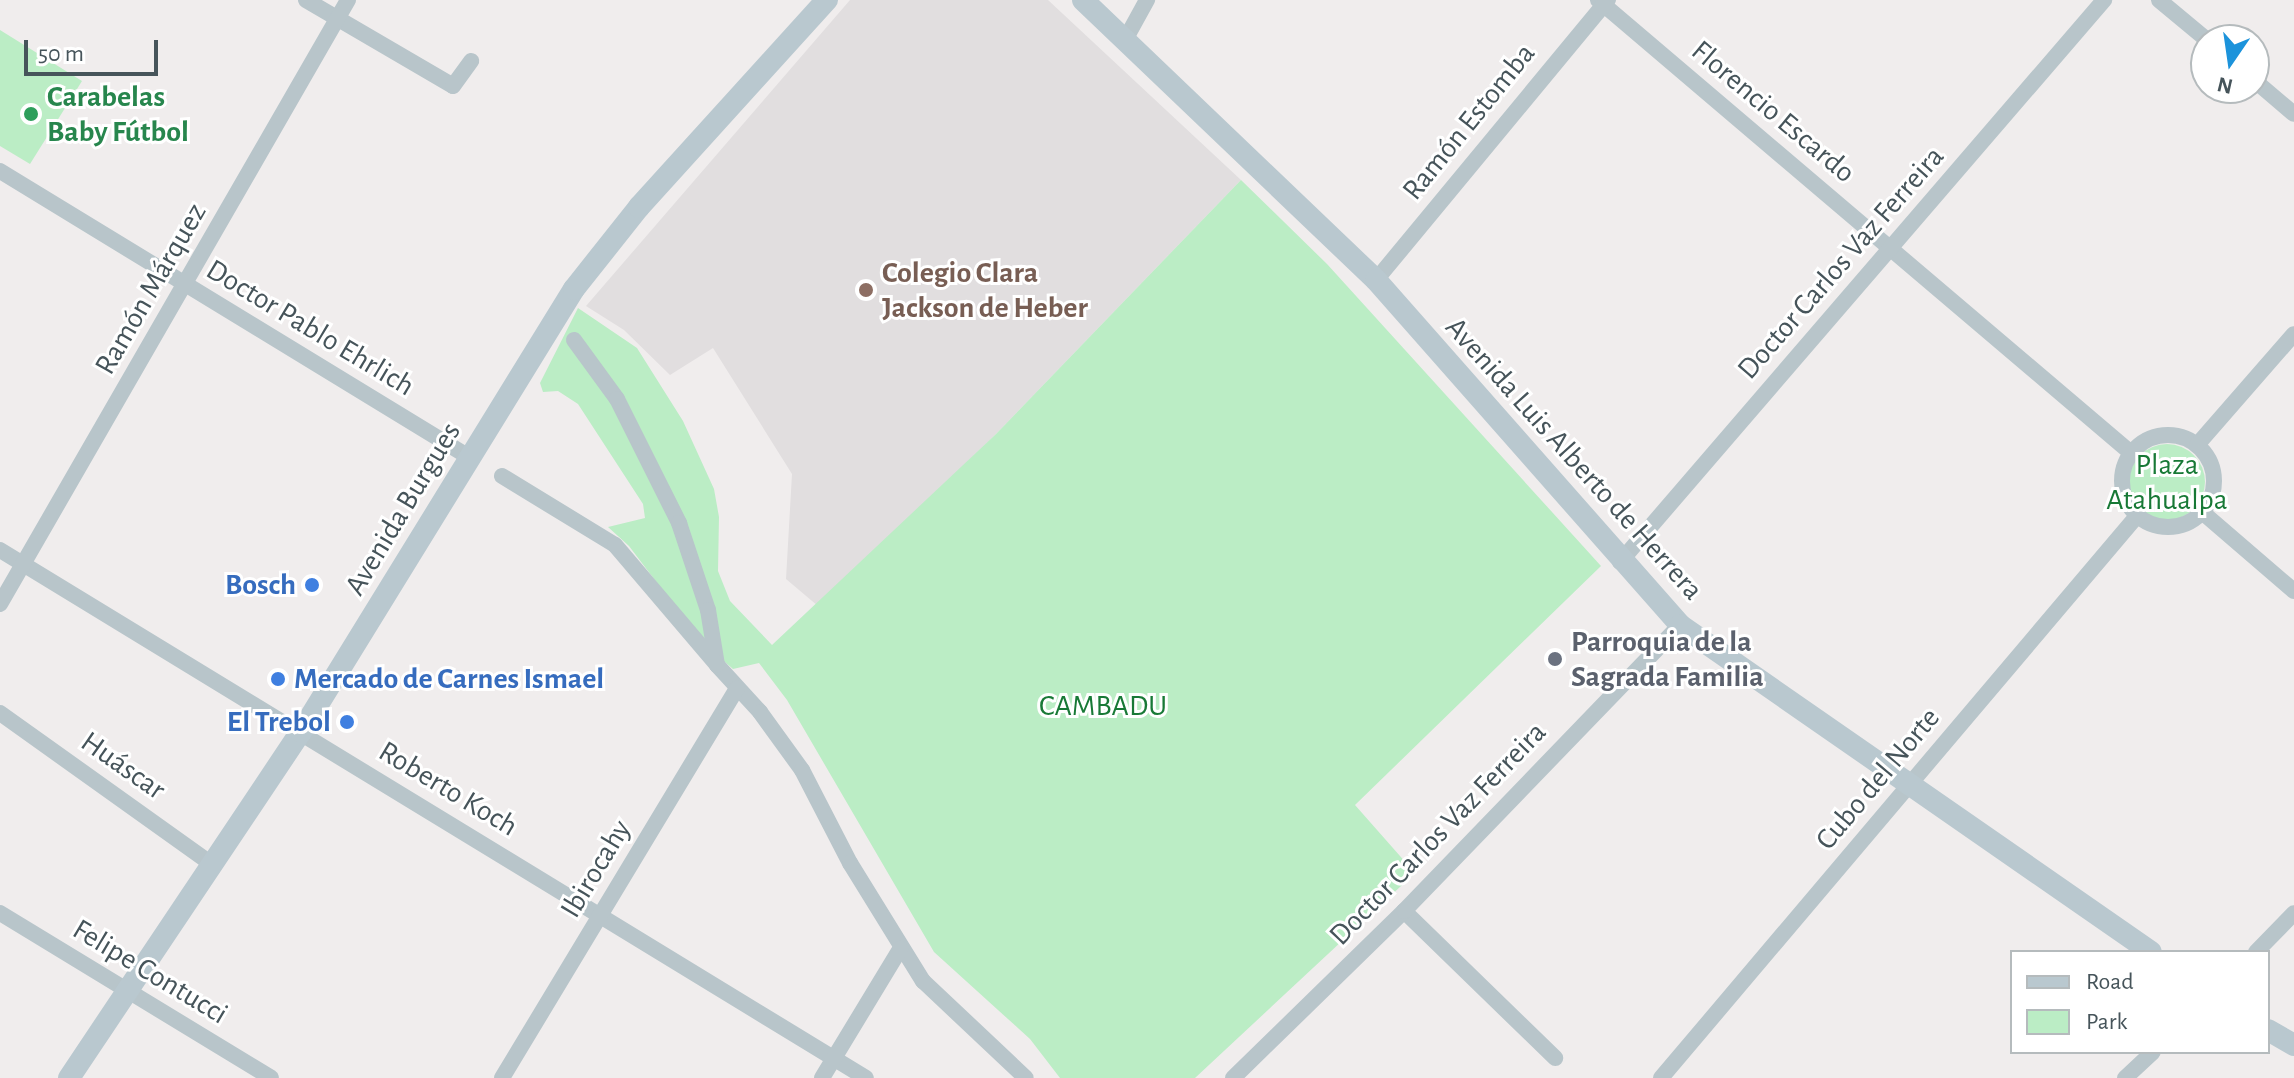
<!DOCTYPE html>
<html>
<head>
<meta charset="utf-8">
<style>
  body { margin:0 }
  #map { position:relative; width:2294px; height:1078px; overflow:hidden; background:#f0eded; font-family:"Alegreya Sans",sans-serif }
  div>[style] { position:absolute }
  .education>* { inset:0; background:#e1dedf }
  .green>* { inset:0; background:#bbedc5 }
  .round { border-radius:50% }
  .street>* { height:16px; margin:-8px; padding:0 8px; transform-origin:8px; border-radius:8px; background:#b8c5ca }
  .street>.ring { margin:-8px; padding:0; box-sizing:content-box; background:none; border:16px solid #b8c5ca; border-radius:50% }
  .secondary>* { height:22px; margin:-11px; padding:0 11px; transform-origin:11px; border-radius:11px; background:#b9c8cf }
  .dots>* { width:22px; height:22px; translate:-50% -50%; box-sizing:border-box; border:4px solid #fff; border-radius:50% }
  span { translate:-50% -50%; white-space:nowrap; text-align:center; line-height:1.15; -webkit-text-stroke:6px #fff; paint-order:stroke }
  .leisure-label { font-size:30px; color:#27864d; font-weight:700 }
  .left { translate:0 -50%; text-align:left }
  .street-label { font-size:30px; color:#46545a }
  .education-label { font-size:30px; color:#785e54; font-weight:700 }
  .park-label { font-size:30px; color:#187936 }
  .shop-label { font-size:30px; color:#366cbe; font-weight:700 }
  .right { translate:-100% -50%; text-align:right }
  .worship-label { font-size:30px; color:#5b616d; font-weight:700 }
  .legend { position:absolute; left:2010px; top:950px; width:260px; height:104px; box-sizing:border-box; background:#fff; border:2px solid #b5bbbd; margin:0; padding:10px 14px; list-style:none; font-size:24px; color:#46545a }
  .legend li { display:flex; align-items:center; gap:16px; height:40px }
  .legend b { width:40px; border:2px solid #b5bbbd }
  .north { position:absolute; left:2190px; top:24px; width:80px; height:80px; box-sizing:border-box; background:#fff; border:2px solid #b5bbbd; border-radius:50%; rotate:193deg; font-size:22px; font-weight:700; line-height:32px; text-align:center; color:#46545a }
  .north::after { content:''; display:block; margin:auto; width:28px; height:36px; background:#1c93db; clip-path:polygon(50% 0,100% 100%,50% 72%,0 100%) }
  .scale { position:absolute; left:24px; top:40px; width:134px; height:36px; box-sizing:border-box; border:4px solid #46545a; border-top:0; padding-left:10px; font-size:24px; line-height:28px; white-space:nowrap; color:#46545a; -webkit-text-stroke:6px #fff; paint-order:stroke }
</style>
</head>
<body>
<div id="map">
  <div class="education">
    <div style="clip-path:polygon(850px 0,1048px 0,1241px 180px,996px 434px,818px 606px,786px 579px,792px 474px,713px 348px,670px 375px,624px 330px,586px 306px)"></div>
  </div>
  <div class="green">
    <div style="clip-path:polygon(0 30px,82px 81px,30px 164px,0 146px)"></div>
    <div style="clip-path:polygon(1241px 180px,1327px 264px,1601px 566px,1355px 805px,1415px 873px,1195px 1078px,1060px 1078px,1030px 1039px,934px 952px,787px 700px,759px 663px,733px 669px,702px 642px,629px 546px,608px 527px,645px 518px,643px 504px,578px 404px,558px 391px,543px 392px,540px 383px,578px 308px,637px 348px,683px 421px,714px 489px,719px 517px,718px 571px,730px 601px,772px 645px,996px 434px)"></div>
    <div class="round" style="left:2129px;top:444px;width:76px;height:76px"></div>
  </div>
  <div class="street">
    <div style="left:306px;top:0;width:170px;rotate:30.3deg"></div>
    <div style="left:453px;top:86px;width:31px;rotate:-54deg"></div>
    <div style="left:1598px;top:0;width:699px;rotate:40.36deg"></div>
    <div style="left:2159px;top:0;width:62px;rotate:39.8deg"></div>
    <div style="left:1125px;top:40px;width:46px;rotate:-61.2deg"></div>
    <div style="left:2254px;top:80px;width:52px;rotate:40.4deg"></div>
    <div style="left:0;top:171px;width:549px;rotate:31.38deg"></div>
    <div style="left:1376px;top:280px;width:364px;rotate:-50.4deg"></div>
    <div style="left:574px;top:340px;width:73px;rotate:53.9deg"></div>
    <div style="left:617px;top:399px;width:139px;rotate:63.4deg"></div>
    <div style="left:679px;top:523px;width:92px;rotate:71.6deg"></div>
    <div style="left:708px;top:610px;width:56px;rotate:80.7deg"></div>
    <div style="left:717px;top:665px;width:64px;rotate:47.5deg"></div>
    <div style="left:760px;top:712px;width:72px;rotate:54.1deg"></div>
    <div style="left:802px;top:770px;width:105px;rotate:62.7deg"></div>
    <div style="left:850px;top:863px;width:139px;rotate:58.3deg"></div>
    <div style="left:923px;top:981px;width:141px;rotate:43.3deg"></div>
    <div class="ring" style="left:2122px;top:435px;width:76px;height:76px"></div>
    <div style="left:2197px;top:445px;width:147px;rotate:-48.9deg"></div>
    <div style="left:502px;top:476px;width:132px;rotate:31.4deg"></div>
    <div style="left:615px;top:545px;width:157px;rotate:49.6deg"></div>
    <div style="left:2202px;top:512px;width:121px;rotate:40.7deg"></div>
    <div style="left:0;top:550px;width:1014px;rotate:31.37deg"></div>
    <div style="left:1620px;top:562px;width:742px;rotate:-49.26deg"></div>
    <div style="left:0;top:604px;width:697px;rotate:-60.05deg"></div>
    <div style="left:0;top:713px;width:262px;rotate:35.5deg"></div>
    <div style="left:1404px;top:911px;width:211px;rotate:44.2deg"></div>
    <div style="left:0;top:913px;width:317px;rotate:31.3deg"></div>
    <div style="left:2256px;top:952px;width:54px;rotate:-45.7deg"></div>
    <div style="left:502px;top:1078px;width:455px;rotate:-58.9deg"></div>
    <div style="left:822px;top:1078px;width:151px;rotate:-58.8deg"></div>
    <div style="left:1233px;top:1078px;width:239px;rotate:-44.3deg"></div>
    <div style="left:1404px;top:911px;width:397px;rotate:-46deg"></div>
    <div style="left:1661px;top:1078px;width:736px;rotate:-49.74deg"></div>
    <div style="left:2125px;top:1078px;width:38px;rotate:-43deg"></div>
  </div>
  <div class="secondary">
    <div style="left:1083px;top:0;width:405px;rotate:43.7deg"></div>
    <div style="left:1376px;top:280px;width:460px;rotate:48.6deg"></div>
    <div style="left:1680px;top:625px;width:573px;rotate:34.77deg"></div>
    <div style="left:2268px;top:1030px;width:30px;rotate:30deg"></div>
    <div style="left:69px;top:1078px;width:417px;rotate:-56.2deg"></div>
    <div style="left:301px;top:732px;width:520px;rotate:-58.36deg"></div>
    <div style="left:574px;top:289px;width:105px;rotate:-51.6deg"></div>
    <div style="left:639px;top:207px;width:280px;rotate:-47.8deg"></div>
  </div>
  <div class="dots">
    <div style="left:31px;top:114px;background:#2e9e5b"></div>
    <div style="left:866px;top:290px;background:#8d6e63"></div>
    <div style="left:312px;top:585px;background:#3f7fe0"></div>
    <div style="left:1555px;top:659px;background:#6b7280"></div>
    <div style="left:278px;top:679px;background:#3f7fe0"></div>
    <div style="left:347px;top:722px;background:#3f7fe0"></div>
  </div>
  <div class="leisure-label">
    <span class="left" style="left:47px;top:114px">Carabelas<br>Baby Fútbol</span>
  </div>
  <div class="street-label">
    <span style="left:1773px;top:112px;rotate:40deg">Florencio Escardo</span>
    <span style="left:1469px;top:122px;rotate:-51deg">Ramón Estomba</span>
    <span style="left:1841px;top:263px;rotate:-49deg">Doctor Carlos Vaz Ferreira</span>
    <span style="left:151px;top:289px;rotate:-60deg">Ramón Márquez</span>
    <span style="left:310px;top:328px;rotate:31deg">Doctor Pablo Ehrlich</span>
    <span style="left:1574px;top:459px;rotate:48deg">Avenida Luis Alberto de Herrera</span>
    <span style="left:403px;top:509px;rotate:-59deg">Avenida Burgues</span>
    <span style="left:123px;top:766px;rotate:35deg">Huáscar</span>
    <span style="left:1878px;top:779px;rotate:-50deg">Cubo del Norte</span>
    <span style="left:448px;top:789px;rotate:31deg">Roberto Koch</span>
    <span style="left:1438px;top:834px;rotate:-46deg">Doctor Carlos Vaz Ferreira</span>
    <span style="left:596px;top:869px;rotate:-59deg">Ibirocahy</span>
    <span style="left:150px;top:972px;rotate:31deg">Felipe Contucci</span>
  </div>
  <div class="education-label">
    <span class="left" style="left:882px;top:290px">Colegio Clara<br>Jackson de Heber</span>
  </div>
  <div class="park-label">
    <span style="left:2167px;top:482px">Plaza<br>Atahualpa</span>
    <span style="left:1103px;top:706px">CAMBADU</span>
  </div>
  <div class="shop-label">
    <span class="right" style="left:296px;top:585px">Bosch</span>
    <span class="left" style="left:294px;top:679px">Mercado de Carnes Ismael</span>
    <span class="right" style="left:331px;top:722px">El Trebol</span>
  </div>
  <div class="worship-label">
    <span class="left" style="left:1571px;top:659px">Parroquia de la<br>Sagrada Familia</span>
  </div>
  <ul class="legend">
  <li><b style="height:10px;background:#b9c8cf"></b>Road</li>
  <li><b style="height:22px;background:#bbedc5"></b>Park</li>
  </ul>
  <div class="north">N</div>
  <div class="scale">50 m</div>
</div>
</body>
</html>
